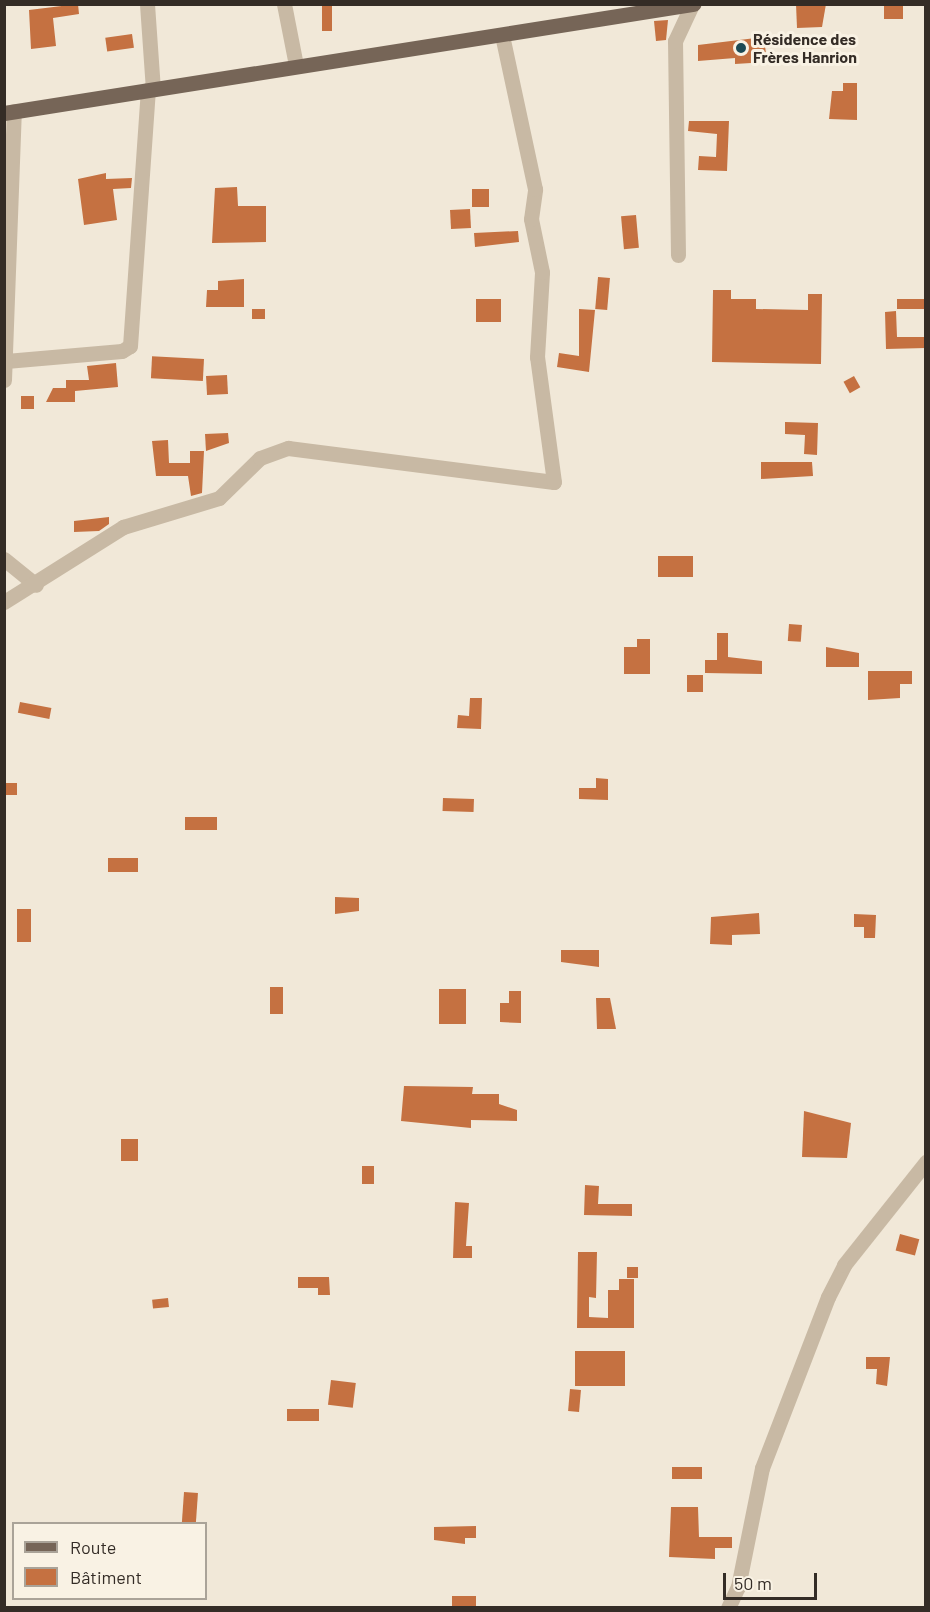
<!DOCTYPE html>
<html>
<head>
<meta charset="utf-8">
<style>
  body { margin:0 }
  #map { position:relative; width:930px; height:1612px; overflow:hidden; background:#f1e8d8; font-family:Barlow,sans-serif }
  div>[style] { position:absolute }
  .building>* { inset:0; background:#c57141; transform-origin:0 0 }
  .street>* { height:15px; margin:-7.5px; padding:0 7.5px; transform-origin:7.5px; border-radius:7.5px; background:#c8b9a4 }
  .primary>* { height:15px; margin:-7.5px; padding:0 7.5px; transform-origin:7.5px; border-radius:7.5px; background:#766557 }
  .dots>* { width:16px; height:16px; translate:-50% -50%; box-sizing:border-box; border:3px solid #f9f2e4; border-radius:50% }
  span { translate:-50% -50%; white-space:nowrap; text-align:center; line-height:1.15; -webkit-text-stroke:6px #f9f2e4; paint-order:stroke }
  .poi-label { font-size:16px; color:#342c26; font-weight:700 }
  .left { translate:0 -50%; text-align:left }
  .frame { position:absolute; inset:0; border:6px solid #342c26; pointer-events:none }
  .legend { position:absolute; left:12px; top:1522px; width:195px; height:78px; box-sizing:border-box; background:#f9f2e4; border:2px solid #aaa398; margin:0; padding:8px 10px; list-style:none; font-size:18px; color:#342c26 }
  .legend li { display:flex; align-items:center; gap:12px; height:30px }
  .legend b { width:30px; border:2px solid #aaa398 }
  .scale { position:absolute; left:723px; top:1573px; width:94px; height:27px; box-sizing:border-box; border:3px solid #342c26; border-top:0; padding-left:8px; font-size:18px; line-height:21px; white-space:nowrap; color:#342c26; -webkit-text-stroke:4px #f9f2e4; paint-order:stroke }
</style>
</head>
<body>
<div id="map">
  <div class="building">
    <div style="clip-path:polygon(78px 4px,79px 14px,53px 18px,56px 46px,31px 49px,29px 10px)"></div>
    <div style="left:322px;top:4px;width:10px;height:27px"></div>
    <div style="clip-path:polygon(796px 4px,826px 4px,822px 27px,797px 28px)"></div>
    <div style="left:884px;top:4px;width:19px;height:15px"></div>
    <div style="clip-path:polygon(668px 20px,666px 40px,656px 41px,654px 21px)"></div>
    <div style="left:132px;top:34px;width:14px;height:27px;rotate:82deg"></div>
    <div style="clip-path:polygon(764px 37px,766px 54px,751px 55px,751px 63px,735px 64px,735px 58px,698px 61px,698px 45px)"></div>
    <div style="clip-path:polygon(843px 83px,857px 83px,857px 120px,829px 119px,832px 91px,843px 91px)"></div>
    <div style="clip-path:polygon(689px 121px,729px 121px,727px 171px,698px 170px,699px 156px,716px 157px,717px 134px,688px 131px)"></div>
    <div style="clip-path:polygon(106px 173px,106px 179px,132px 178px,131px 188px,113px 189px,117px 220px,84px 225px,78px 179px)"></div>
    <div style="clip-path:polygon(237px 187px,238px 206px,266px 206px,266px 242px,212px 243px,215px 188px)"></div>
    <div style="left:472px;top:189px;width:17px;height:18px"></div>
    <div style="left:470px;top:209px;width:19px;height:20px;rotate:87deg"></div>
    <div style="left:636px;top:215px;width:33px;height:15px;rotate:85deg"></div>
    <div style="clip-path:polygon(518px 231px,519px 242px,475px 247px,474px 233px)"></div>
    <div style="left:598px;top:277px;width:12px;height:32px;rotate:5deg"></div>
    <div style="clip-path:polygon(244px 279px,244px 307px,206px 307px,207px 290px,218px 290px,218px 281px)"></div>
    <div style="clip-path:polygon(713px 290px,731px 290px,731px 299px,756px 299px,756px 309px,808px 310px,808px 294px,822px 294px,821px 364px,712px 362px)"></div>
    <div style="left:476px;top:299px;width:25px;height:23px"></div>
    <div style="left:926px;top:299px;width:10px;height:29px;rotate:90deg"></div>
    <div style="left:252px;top:309px;width:13px;height:10px"></div>
    <div style="clip-path:polygon(579px 309px,595px 310px,589px 372px,557px 367px,559px 353px,579px 356px)"></div>
    <div style="clip-path:polygon(896px 311px,897px 337px,926px 337px,926px 348px,886px 349px,885px 312px)"></div>
    <div style="left:204px;top:359px;width:22px;height:52px;rotate:93deg"></div>
    <div style="clip-path:polygon(116px 363px,118px 387px,75px 391px,75px 402px,46px 402px,53px 388px,66px 388px,66px 380px,89px 380px,87px 366px)"></div>
    <div style="left:227px;top:375px;width:19px;height:21px;rotate:87deg"></div>
    <div style="left:854px;top:376px;width:13px;height:12px;rotate:61deg"></div>
    <div style="left:21px;top:396px;width:13px;height:13px"></div>
    <div style="clip-path:polygon(785px 422px,818px 423px,817px 455px,804px 454px,805px 435px,785px 434px)"></div>
    <div style="clip-path:polygon(228px 433px,229px 443px,206px 451px,205px 434px)"></div>
    <div style="clip-path:polygon(168px 440px,169px 463px,190px 463px,190px 451px,204px 451px,202px 493px,191px 496px,188px 476px,156px 476px,152px 441px)"></div>
    <div style="clip-path:polygon(761px 462px,812px 462px,813px 476px,761px 479px)"></div>
    <div style="clip-path:polygon(109px 517px,109px 524px,99px 531px,74px 532px,74px 521px)"></div>
    <div style="left:693px;top:556px;width:21px;height:35px;rotate:90deg"></div>
    <div style="left:789px;top:624px;width:13px;height:17px;rotate:4deg"></div>
    <div style="clip-path:polygon(717px 633px,728px 633px,728px 657px,762px 661px,762px 674px,705px 673px,705px 660px,717px 660px)"></div>
    <div style="clip-path:polygon(637px 639px,650px 639px,650px 674px,624px 674px,624px 647px,637px 647px)"></div>
    <div style="clip-path:polygon(826px 647px,859px 653px,859px 667px,826px 667px)"></div>
    <div style="clip-path:polygon(868px 671px,912px 671px,912px 684px,900px 684px,900px 698px,868px 700px)"></div>
    <div style="left:703px;top:675px;width:17px;height:16px;rotate:90deg"></div>
    <div style="clip-path:polygon(470px 698px,482px 698px,481px 729px,457px 728px,458px 715px,469px 716px)"></div>
    <div style="left:20px;top:702px;width:32px;height:11px;rotate:11deg"></div>
    <div style="clip-path:polygon(596px 778px,608px 779px,608px 800px,579px 799px,579px 788px,596px 788px)"></div>
    <div style="left:4px;top:783px;width:13px;height:12px"></div>
    <div style="left:443px;top:798px;width:31px;height:13px;rotate:2deg"></div>
    <div style="left:185px;top:817px;width:32px;height:13px"></div>
    <div style="left:108px;top:858px;width:30px;height:14px"></div>
    <div style="clip-path:polygon(335px 897px,359px 898px,359px 911px,335px 914px)"></div>
    <div style="left:17px;top:909px;width:14px;height:33px"></div>
    <div style="clip-path:polygon(759px 913px,760px 934px,732px 935px,732px 945px,710px 944px,711px 917px)"></div>
    <div style="clip-path:polygon(854px 914px,876px 915px,875px 938px,864px 938px,864px 927px,854px 927px)"></div>
    <div style="clip-path:polygon(561px 950px,599px 950px,599px 967px,561px 962px)"></div>
    <div style="left:270px;top:987px;width:13px;height:27px"></div>
    <div style="left:439px;top:989px;width:27px;height:35px"></div>
    <div style="clip-path:polygon(509px 991px,521px 991px,521px 1023px,500px 1022px,500px 1003px,509px 1003px)"></div>
    <div style="clip-path:polygon(596px 998px,610px 998px,616px 1029px,597px 1029px)"></div>
    <div style="clip-path:polygon(404px 1086px,473px 1087px,472px 1094px,499px 1094px,499px 1104px,517px 1110px,517px 1121px,471px 1120px,471px 1128px,401px 1121px)"></div>
    <div style="clip-path:polygon(804px 1111px,851px 1123px,847px 1158px,802px 1157px)"></div>
    <div style="left:121px;top:1139px;width:17px;height:22px"></div>
    <div style="left:362px;top:1166px;width:12px;height:18px"></div>
    <div style="clip-path:polygon(585px 1185px,599px 1186px,598px 1204px,632px 1204px,632px 1216px,584px 1215px)"></div>
    <div style="clip-path:polygon(455px 1202px,469px 1203px,466px 1246px,472px 1246px,472px 1258px,453px 1258px)"></div>
    <div style="left:900px;top:1234px;width:20px;height:17px;rotate:15deg"></div>
    <div style="clip-path:polygon(578px 1252px,597px 1252px,596px 1298px,589px 1297px,589px 1317px,608px 1318px,608px 1290px,619px 1290px,619px 1279px,634px 1279px,634px 1328px,577px 1328px)"></div>
    <div style="left:627px;top:1267px;width:11px;height:11px"></div>
    <div style="clip-path:polygon(298px 1277px,329px 1277px,330px 1295px,318px 1295px,318px 1288px,298px 1288px)"></div>
    <div style="left:168px;top:1298px;width:9px;height:16px;rotate:84deg"></div>
    <div style="left:575px;top:1351px;width:50px;height:35px"></div>
    <div style="clip-path:polygon(866px 1357px,890px 1357px,887px 1386px,876px 1384px,877px 1369px,866px 1369px)"></div>
    <div style="left:331px;top:1380px;width:25px;height:25px;rotate:7deg"></div>
    <div style="left:570px;top:1389px;width:11px;height:22px;rotate:5deg"></div>
    <div style="left:287px;top:1409px;width:32px;height:12px"></div>
    <div style="left:672px;top:1467px;width:30px;height:12px"></div>
    <div style="left:184px;top:1492px;width:14px;height:32px;rotate:4deg"></div>
    <div style="clip-path:polygon(671px 1507px,698px 1507px,699px 1537px,732px 1537px,732px 1548px,715px 1548px,715px 1559px,669px 1557px)"></div>
    <div style="clip-path:polygon(476px 1526px,476px 1538px,465px 1538px,465px 1544px,434px 1540px,434px 1527px)"></div>
    <div style="left:452px;top:1596px;width:24px;height:11px"></div>
  </div>
  <div class="street">
    <div style="left:147px;top:4px;width:85px;rotate:86deg"></div>
    <div style="left:284px;top:4px;width:62px;rotate:78.9deg"></div>
    <div style="left:678px;top:255px;width:214px;rotate:-90.8deg"></div>
    <div style="left:675px;top:41px;width:40px;rotate:-65deg"></div>
    <div style="left:6px;top:361px;width:116px;rotate:-4.9deg"></div>
    <div style="left:122px;top:351px;width:9px;rotate:-32deg"></div>
    <div style="left:130px;top:346px;width:257px;rotate:-86deg"></div>
    <div style="left:4px;top:380px;width:269px;rotate:-87.9deg"></div>
    <div style="left:4px;top:559px;width:41px;rotate:39.1deg"></div>
    <div style="left:4px;top:602px;width:141px;rotate:-32.2deg"></div>
    <div style="left:123px;top:527px;width:100px;rotate:-16.8deg"></div>
    <div style="left:219px;top:498px;width:57px;rotate:-44.3deg"></div>
    <div style="left:260px;top:458px;width:30px;rotate:-20deg"></div>
    <div style="left:288px;top:448px;width:268px;rotate:7.3deg"></div>
    <div style="left:554px;top:482px;width:126px;rotate:-97.7deg"></div>
    <div style="left:537px;top:357px;width:85px;rotate:-86.6deg"></div>
    <div style="left:542px;top:272px;width:54px;rotate:-101.7deg"></div>
    <div style="left:531px;top:219px;width:30px;rotate:-82deg"></div>
    <div style="left:535px;top:189px;width:157px;rotate:-102.1deg"></div>
    <div style="left:728px;top:1608px;width:23px;rotate:-65deg"></div>
    <div style="left:738px;top:1587px;width:121px;rotate:-78.6deg"></div>
    <div style="left:762px;top:1468px;width:183px;rotate:-68.9deg"></div>
    <div style="left:828px;top:1297px;width:36px;rotate:-63deg"></div>
    <div style="left:844px;top:1265px;width:132px;rotate:-51.5deg"></div>
  </div>
  <div class="primary">
    <div style="left:4px;top:113px;width:698px;rotate:-8.99deg"></div>
  </div>
  <div class="dots">
    <div style="left:741px;top:48px;background:#1c4a55"></div>
  </div>
  <div class="poi-label">
    <span class="left" style="left:753px;top:48px">Résidence des<br>Frères Hanrion</span>
  </div>
  <div class="frame"></div>
  <ul class="legend">
  <li><b style="height:8px;background:#766557"></b>Route</li>
  <li><b style="height:16px;background:#c57141"></b>Bâtiment</li>
  </ul>
  <div class="scale">50 m</div>
</div>
</body>
</html>
